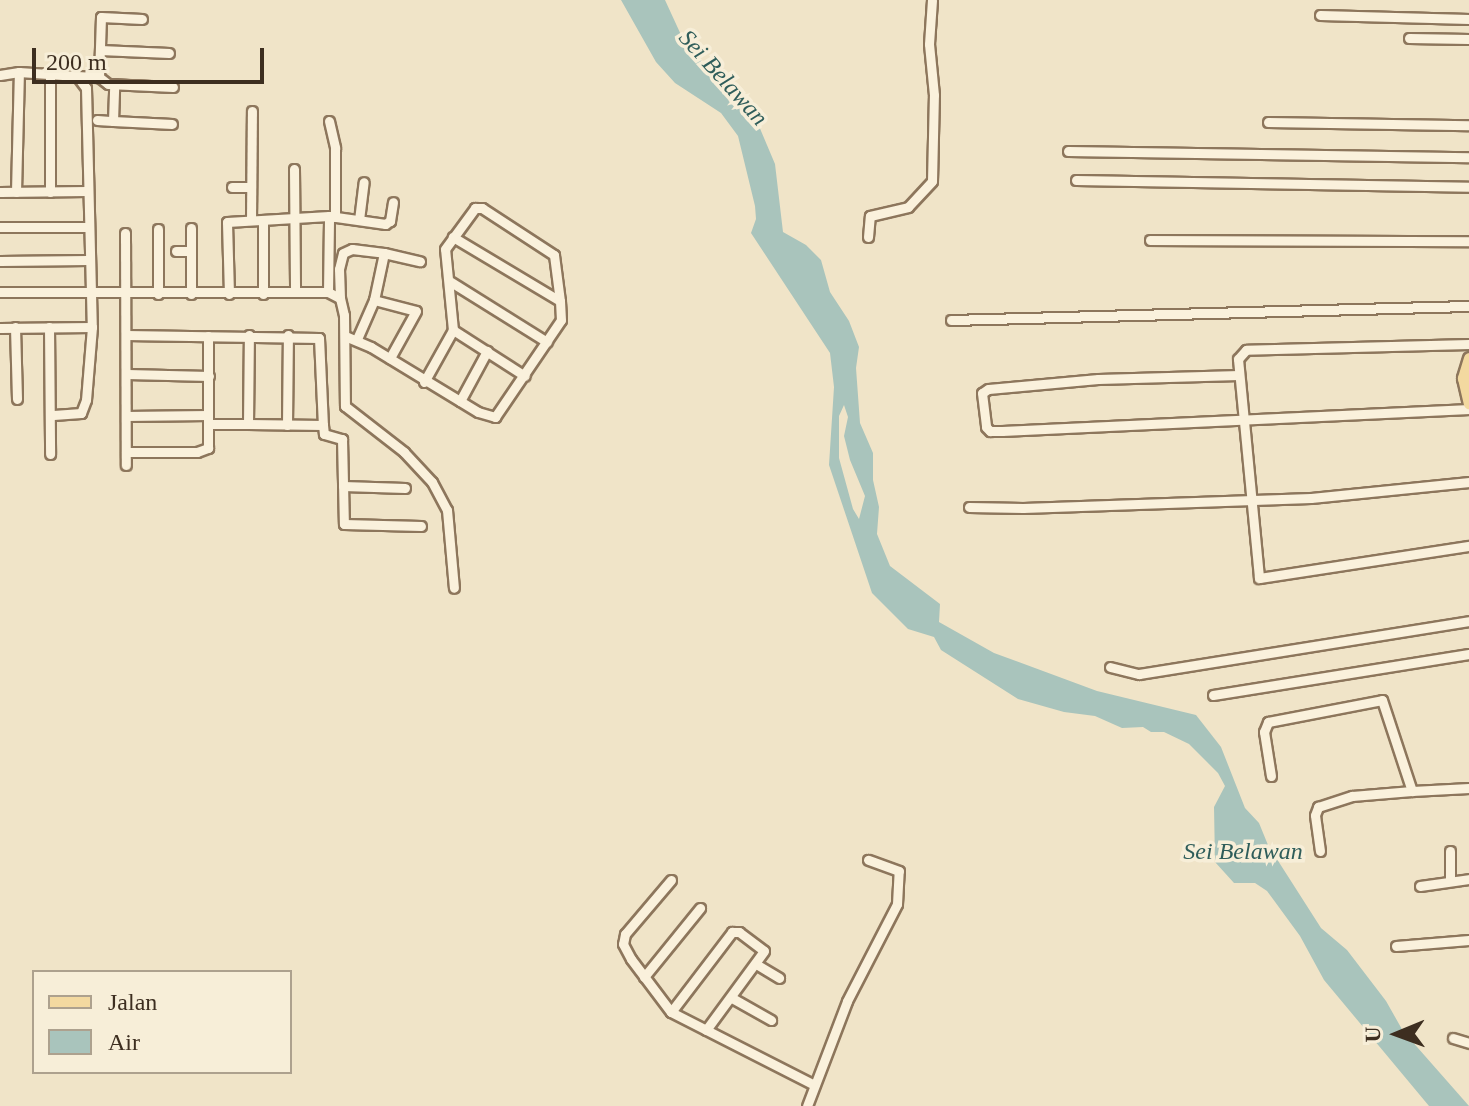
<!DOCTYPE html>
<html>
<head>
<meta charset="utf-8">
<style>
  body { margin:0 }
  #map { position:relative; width:1469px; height:1106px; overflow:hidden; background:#f0e4c8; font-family:Georgia,serif }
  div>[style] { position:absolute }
  .water>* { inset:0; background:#a9c4bc }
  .roads { filter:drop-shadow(2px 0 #8d765c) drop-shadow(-2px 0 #8d765c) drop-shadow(0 2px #8d765c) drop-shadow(0 -2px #8d765c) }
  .minor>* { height:9px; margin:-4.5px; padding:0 4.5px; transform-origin:4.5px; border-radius:4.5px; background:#faf1dc }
  .major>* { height:11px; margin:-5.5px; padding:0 5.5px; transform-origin:5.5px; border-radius:5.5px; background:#f3d9a0 }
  span { translate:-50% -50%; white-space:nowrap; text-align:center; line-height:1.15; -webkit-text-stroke:7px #f7eed8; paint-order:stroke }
  .water-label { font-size:24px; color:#2f5d5a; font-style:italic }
  .legend { position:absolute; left:32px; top:970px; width:260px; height:104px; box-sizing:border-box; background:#f7eed8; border:2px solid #ada18e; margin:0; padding:10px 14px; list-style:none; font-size:24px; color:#3d2e20 }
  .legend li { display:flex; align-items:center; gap:16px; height:40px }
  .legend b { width:40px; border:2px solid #ada18e }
  .north { position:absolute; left:1357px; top:994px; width:80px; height:80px; -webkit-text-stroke:6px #f7eed8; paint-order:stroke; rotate:269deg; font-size:22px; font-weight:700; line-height:32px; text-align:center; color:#3d2e20 }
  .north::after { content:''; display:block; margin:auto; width:28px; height:36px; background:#3d2e20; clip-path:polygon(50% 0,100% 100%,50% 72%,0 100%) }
  .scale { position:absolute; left:32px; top:48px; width:232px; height:36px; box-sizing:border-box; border:4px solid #3d2e20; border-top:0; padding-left:10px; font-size:24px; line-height:28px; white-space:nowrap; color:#3d2e20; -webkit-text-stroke:6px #f7eed8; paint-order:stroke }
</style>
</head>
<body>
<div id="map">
  <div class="water">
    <div style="clip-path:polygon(evenodd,621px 0,665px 0,682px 37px,709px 70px,741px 96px,756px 119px,775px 164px,783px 232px,806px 245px,821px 260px,830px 292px,849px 321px,859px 347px,856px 368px,860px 423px,873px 453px,873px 480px,879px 507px,877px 534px,890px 566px,940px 604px,939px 622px,994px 653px,1097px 691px,1196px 715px,1221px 747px,1245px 808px,1259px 823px,1268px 845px,1321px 928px,1347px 950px,1386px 1001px,1403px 1031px,1469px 1106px,1429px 1106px,1324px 980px,1300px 936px,1267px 891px,1255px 883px,1234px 883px,1215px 862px,1214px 807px,1225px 786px,1218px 773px,1189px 744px,1164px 732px,1151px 732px,1143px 727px,1122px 728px,1095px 716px,1064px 712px,1018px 699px,941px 650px,934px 637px,908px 629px,872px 593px,829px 465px,834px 387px,830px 353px,751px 233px,756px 219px,755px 206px,738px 136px,721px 113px,675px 83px,656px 62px,621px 0,844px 405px,848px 417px,844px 436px,850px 460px,865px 496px,859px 519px,853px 509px,839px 458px,839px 416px,844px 405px)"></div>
  </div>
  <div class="roads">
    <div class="minor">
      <div style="left:1320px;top:15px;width:149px;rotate:1.5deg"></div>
      <div style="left:1409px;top:38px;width:60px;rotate:1deg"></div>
      <div style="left:100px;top:50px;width:69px;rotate:2.5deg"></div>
      <div style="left:0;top:75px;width:19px;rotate:-9deg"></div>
      <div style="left:19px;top:72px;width:58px;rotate:3.9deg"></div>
      <div style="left:77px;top:76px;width:15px;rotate:53deg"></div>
      <div style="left:86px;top:88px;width:239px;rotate:88.6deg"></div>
      <div style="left:92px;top:327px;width:73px;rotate:94.7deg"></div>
      <div style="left:86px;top:400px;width:14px;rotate:111deg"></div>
      <div style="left:81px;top:413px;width:31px;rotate:176deg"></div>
      <div style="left:77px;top:76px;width:22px;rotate:3deg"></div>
      <div style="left:99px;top:77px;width:60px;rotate:-88.1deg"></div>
      <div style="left:101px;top:17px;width:41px;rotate:2.8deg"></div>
      <div style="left:99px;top:77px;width:11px;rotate:38deg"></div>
      <div style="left:108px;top:84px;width:65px;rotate:2.6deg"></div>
      <div style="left:97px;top:120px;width:16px;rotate:4deg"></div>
      <div style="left:113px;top:121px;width:37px;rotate:-88deg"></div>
      <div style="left:113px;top:121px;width:59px;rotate:2.9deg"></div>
      <div style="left:329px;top:121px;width:28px;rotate:77deg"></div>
      <div style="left:335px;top:148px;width:69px;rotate:90deg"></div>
      <div style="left:1268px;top:122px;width:201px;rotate:0.9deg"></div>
      <div style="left:1068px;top:151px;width:401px;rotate:0.9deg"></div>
      <div style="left:294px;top:169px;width:123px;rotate:89.5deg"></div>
      <div style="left:1076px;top:180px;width:393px;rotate:1deg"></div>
      <div style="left:232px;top:187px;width:18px"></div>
      <div style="left:0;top:192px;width:87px;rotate:-0.7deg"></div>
      <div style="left:16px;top:192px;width:120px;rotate:-88.6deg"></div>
      <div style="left:50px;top:192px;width:119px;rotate:-90deg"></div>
      <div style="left:251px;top:220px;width:109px;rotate:-89.5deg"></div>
      <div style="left:359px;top:220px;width:38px;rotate:-83deg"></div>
      <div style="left:0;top:227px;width:88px"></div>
      <div style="left:191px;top:228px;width:66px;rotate:90deg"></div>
      <div style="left:158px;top:229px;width:65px;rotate:90deg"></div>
      <div style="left:125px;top:233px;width:232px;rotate:89.8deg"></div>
      <div style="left:868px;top:237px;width:21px;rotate:-85deg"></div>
      <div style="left:870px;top:216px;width:39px;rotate:-13deg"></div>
      <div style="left:908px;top:207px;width:35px;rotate:-47deg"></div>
      <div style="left:932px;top:181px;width:86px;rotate:-88.7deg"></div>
      <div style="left:934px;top:95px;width:51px;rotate:-95.6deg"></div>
      <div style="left:929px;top:44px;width:44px;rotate:-86.1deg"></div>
      <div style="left:1150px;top:240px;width:319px;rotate:0.2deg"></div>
      <div style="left:176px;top:251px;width:15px"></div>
      <div style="left:384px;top:253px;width:37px;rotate:13deg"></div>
      <div style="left:0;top:261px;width:88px;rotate:-0.7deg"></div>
      <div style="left:451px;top:282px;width:113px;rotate:32deg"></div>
      <div style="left:0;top:292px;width:328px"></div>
      <div style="left:328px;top:292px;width:13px;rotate:27deg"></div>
      <div style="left:340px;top:298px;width:17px;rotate:77deg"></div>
      <div style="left:344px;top:315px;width:91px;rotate:89.4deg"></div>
      <div style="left:345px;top:406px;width:75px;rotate:37.9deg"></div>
      <div style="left:404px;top:452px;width:41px;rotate:47deg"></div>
      <div style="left:432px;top:482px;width:32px;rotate:62deg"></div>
      <div style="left:447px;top:510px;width:78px;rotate:84.9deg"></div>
      <div style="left:328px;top:292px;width:76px;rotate:-89.2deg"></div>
      <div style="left:229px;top:294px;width:72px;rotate:-91.6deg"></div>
      <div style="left:227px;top:222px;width:102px;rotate:-3.4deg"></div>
      <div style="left:329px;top:216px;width:57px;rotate:8.1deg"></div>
      <div style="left:385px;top:224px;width:6px;rotate:-31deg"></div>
      <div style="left:390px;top:221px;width:19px;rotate:-81deg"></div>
      <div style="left:263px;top:294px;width:74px;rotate:-90deg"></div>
      <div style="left:340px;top:298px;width:29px;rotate:-92deg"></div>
      <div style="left:339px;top:269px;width:16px;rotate:-76deg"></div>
      <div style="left:343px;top:253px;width:10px;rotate:-24deg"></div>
      <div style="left:352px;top:249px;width:32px;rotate:7deg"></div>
      <div style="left:384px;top:253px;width:48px;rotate:102deg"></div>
      <div style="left:374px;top:300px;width:43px;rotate:113.6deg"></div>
      <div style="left:374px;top:300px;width:43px;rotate:14.7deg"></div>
      <div style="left:416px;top:311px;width:54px;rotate:119deg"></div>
      <div style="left:951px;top:320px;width:518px;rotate:-1.55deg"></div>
      <div style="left:15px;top:327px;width:72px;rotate:88.4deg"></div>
      <div style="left:49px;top:327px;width:127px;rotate:89.5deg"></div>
      <div style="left:0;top:328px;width:92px;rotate:-0.6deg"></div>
      <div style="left:453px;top:330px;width:85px;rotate:32.6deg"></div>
      <div style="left:126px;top:335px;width:193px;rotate:0.9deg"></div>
      <div style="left:319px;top:338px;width:87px;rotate:87.4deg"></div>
      <div style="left:323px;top:425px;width:75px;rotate:-179.2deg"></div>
      <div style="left:345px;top:336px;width:28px;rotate:23deg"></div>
      <div style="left:371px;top:347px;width:125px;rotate:31.3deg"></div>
      <div style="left:478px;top:412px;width:18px;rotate:16deg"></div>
      <div style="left:495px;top:417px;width:117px;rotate:-55.8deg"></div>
      <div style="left:561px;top:320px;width:19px;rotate:-93deg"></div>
      <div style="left:560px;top:301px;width:125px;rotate:-149.1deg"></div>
      <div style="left:1469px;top:344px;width:223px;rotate:178.5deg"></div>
      <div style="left:1246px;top:350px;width:12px;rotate:132deg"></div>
      <div style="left:1238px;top:359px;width:220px;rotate:84.5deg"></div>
      <div style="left:1259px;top:578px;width:212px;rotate:-8.7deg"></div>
      <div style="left:127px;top:374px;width:82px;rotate:1.4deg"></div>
      <div style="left:1239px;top:375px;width:141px;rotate:178.4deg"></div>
      <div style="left:1098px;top:379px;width:110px;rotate:174.8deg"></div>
      <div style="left:988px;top:389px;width:7px;rotate:146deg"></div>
      <div style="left:982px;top:393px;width:34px;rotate:83deg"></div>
      <div style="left:986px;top:427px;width:6px;rotate:45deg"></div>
      <div style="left:990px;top:431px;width:12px"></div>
      <div style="left:1002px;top:431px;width:468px;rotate:-2.7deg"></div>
      <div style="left:424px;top:382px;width:60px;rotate:-60.9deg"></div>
      <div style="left:453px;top:330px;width:81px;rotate:-95.6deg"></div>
      <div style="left:445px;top:249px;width:51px;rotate:-53.8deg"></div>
      <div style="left:475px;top:208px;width:7px"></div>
      <div style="left:482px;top:208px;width:86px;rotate:33.1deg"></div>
      <div style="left:554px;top:255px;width:46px;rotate:82.6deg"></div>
      <div style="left:460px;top:401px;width:57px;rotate:-61.6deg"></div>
      <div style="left:126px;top:416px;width:82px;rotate:-0.7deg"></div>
      <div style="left:209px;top:424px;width:39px"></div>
      <div style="left:248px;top:424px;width:89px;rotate:-89.4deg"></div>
      <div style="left:287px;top:425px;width:90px;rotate:-89.4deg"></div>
      <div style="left:323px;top:425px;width:9px;rotate:84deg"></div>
      <div style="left:324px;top:434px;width:19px;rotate:16deg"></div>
      <div style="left:342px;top:439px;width:85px;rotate:88.7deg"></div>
      <div style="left:344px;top:524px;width:77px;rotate:1.5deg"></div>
      <div style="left:126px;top:452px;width:71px"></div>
      <div style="left:197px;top:452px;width:12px;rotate:-20deg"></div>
      <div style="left:208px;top:448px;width:112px;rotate:-90deg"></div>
      <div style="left:343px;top:486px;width:62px;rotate:1.8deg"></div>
      <div style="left:969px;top:507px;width:54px;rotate:1.1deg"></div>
      <div style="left:1023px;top:508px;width:288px;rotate:-2deg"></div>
      <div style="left:1311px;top:498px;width:159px;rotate:-5.8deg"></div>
      <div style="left:1110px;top:667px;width:30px;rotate:14deg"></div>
      <div style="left:1139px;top:674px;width:334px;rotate:-9.1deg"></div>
      <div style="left:1213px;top:695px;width:259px;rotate:-9.1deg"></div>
      <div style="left:1271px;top:776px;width:45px;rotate:-99deg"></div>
      <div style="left:1264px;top:732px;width:11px;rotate:-68deg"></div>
      <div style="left:1268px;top:722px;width:116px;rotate:-10.9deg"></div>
      <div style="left:1382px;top:700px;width:96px;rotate:71.8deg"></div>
      <div style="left:1412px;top:791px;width:57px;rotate:-3deg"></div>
      <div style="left:1320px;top:851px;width:36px;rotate:-98deg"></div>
      <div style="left:1315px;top:815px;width:9px;rotate:-69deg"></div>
      <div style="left:1318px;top:807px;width:36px;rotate:-18deg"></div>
      <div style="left:1352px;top:796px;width:60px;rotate:-4.8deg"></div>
      <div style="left:671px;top:880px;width:71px;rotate:130.4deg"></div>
      <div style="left:625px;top:934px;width:10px;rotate:101deg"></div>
      <div style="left:623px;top:944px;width:17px;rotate:62deg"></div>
      <div style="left:631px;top:959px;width:66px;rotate:53deg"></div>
      <div style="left:671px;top:1012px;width:161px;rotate:27deg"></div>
      <div style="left:1450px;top:881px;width:30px;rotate:-90deg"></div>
      <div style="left:1420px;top:886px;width:49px;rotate:-8.1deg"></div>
      <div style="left:1396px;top:946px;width:73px;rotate:-4.7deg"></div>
      <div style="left:756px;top:964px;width:27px;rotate:31deg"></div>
      <div style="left:644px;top:977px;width:89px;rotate:-50.9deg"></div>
      <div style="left:732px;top:998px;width:45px;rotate:29.4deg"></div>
      <div style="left:671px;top:1012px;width:101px;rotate:-52.7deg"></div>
      <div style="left:732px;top:932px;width:7px"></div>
      <div style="left:739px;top:932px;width:31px;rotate:37deg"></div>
      <div style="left:764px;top:951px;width:98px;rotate:126.3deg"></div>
      <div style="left:1453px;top:1038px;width:17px;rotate:17deg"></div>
      <div style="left:807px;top:1106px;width:112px;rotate:-69.1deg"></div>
      <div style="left:847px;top:1001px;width:109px;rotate:-62.7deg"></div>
      <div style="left:897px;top:904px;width:33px;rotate:-87deg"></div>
      <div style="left:899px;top:871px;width:33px;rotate:-160deg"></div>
    </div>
    <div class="major">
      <div style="left:1469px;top:358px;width:21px;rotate:107deg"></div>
      <div style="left:1463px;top:378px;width:26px;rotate:77deg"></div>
    </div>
  </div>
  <div class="water-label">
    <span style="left:723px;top:78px;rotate:48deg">Sei Belawan</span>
    <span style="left:1243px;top:852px">Sei Belawan</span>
  </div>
  <ul class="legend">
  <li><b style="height:10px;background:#f3d9a0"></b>Jalan</li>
  <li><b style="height:22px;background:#a9c4bc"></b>Air</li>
  </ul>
  <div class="north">U</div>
  <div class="scale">200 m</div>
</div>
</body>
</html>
